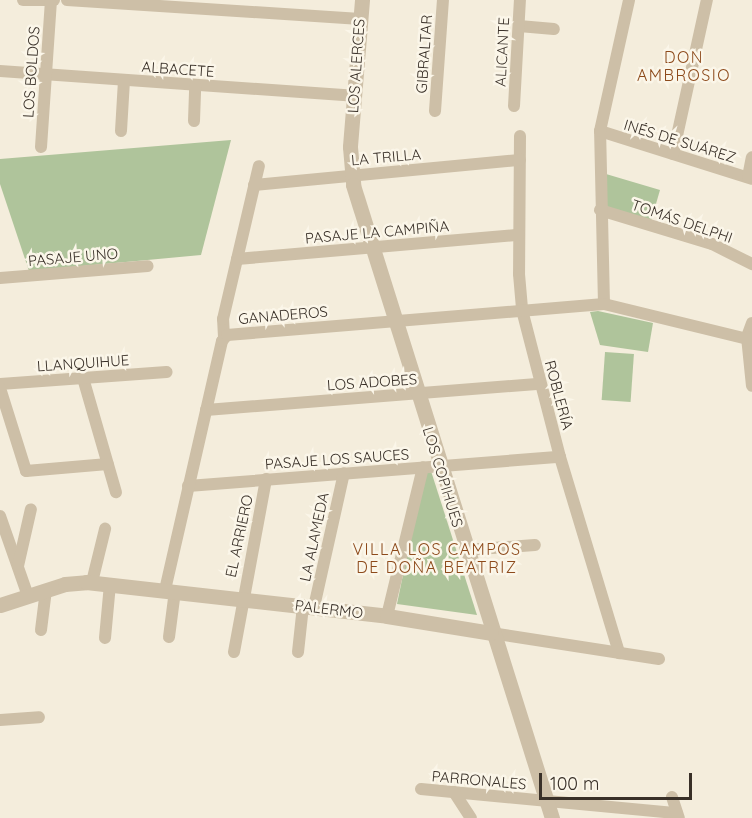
<!DOCTYPE html>
<html>
<head>
<meta charset="utf-8">
<style>
  body { margin:0 }
  #map { position:relative; width:752px; height:818px; overflow:hidden; background:#f4eddc; font-family:Quicksand,sans-serif }
  div>[style] { position:absolute }
  .green>* { inset:0; background:#afc49b; transform-origin:0 0 }
  .minor>* { height:12px; margin:-6px; padding:0 6px; transform-origin:6px; border-radius:6px; background:#cdbfa7 }
  .tertiary>* { height:15px; margin:-7.5px; padding:0 7.5px; transform-origin:7.5px; border-radius:7.5px; background:#cdbfa7 }
  span { translate:-50% -50%; white-space:nowrap; text-align:center; line-height:1.15; -webkit-text-stroke:5px #fbf6e9; paint-order:stroke }
  .street-label { font-size:15px; color:#393028 }
  .neighbourhood-label { font-size:16px; color:#8d4a1b; letter-spacing:1.5px }
  .scale { position:absolute; left:539px; top:773px; width:153px; height:27px; box-sizing:border-box; border:3px solid #393028; border-top:0; padding-left:8px; font-size:18px; line-height:21px; white-space:nowrap; color:#393028; -webkit-text-stroke:4px #fbf6e9; paint-order:stroke }
</style>
</head>
<body>
<div id="map">
  <div class="green">
    <div style="clip-path:polygon(231px 140px,201px 255px,29px 271px,0 184px,0 159px)"></div>
    <div style="clip-path:polygon(606px 174px,660px 190px,651px 221px,607px 208px)"></div>
    <div style="clip-path:polygon(598px 311px,653px 323px,648px 352px,600px 345px,590px 312px)"></div>
    <div style="left:605px;top:352px;width:29px;height:48px;rotate:4deg"></div>
    <div style="clip-path:polygon(431px 471px,477px 615px,397px 604px,424px 473px)"></div>
  </div>
  <div class="minor">
    <div style="left:23px;top:0;width:31px"></div>
    <div style="left:67px;top:0;width:294px;rotate:3.7deg"></div>
    <div style="left:519px;top:26px;width:35px;rotate:5deg"></div>
    <div style="left:0;top:71px;width:355px;rotate:4deg"></div>
    <div style="left:514px;top:106px;width:106px;rotate:-86.8deg"></div>
    <div style="left:435px;top:111px;width:111px;rotate:-85.9deg"></div>
    <div style="left:194px;top:121px;width:36px;rotate:-88deg"></div>
    <div style="left:121px;top:131px;width:51px;rotate:-86.6deg"></div>
    <div style="left:600px;top:131px;width:159px;rotate:17.5deg"></div>
    <div style="left:520px;top:136px;width:138px;rotate:90.4deg"></div>
    <div style="left:519px;top:274px;width:36px;rotate:85deg"></div>
    <div style="left:522px;top:310px;width:152px;rotate:75.5deg"></div>
    <div style="left:560px;top:457px;width:205px;rotate:73.2deg"></div>
    <div style="left:41px;top:147px;width:147px;rotate:-86.1deg"></div>
    <div style="left:673px;top:154px;width:158px;rotate:-77.6deg"></div>
    <div style="left:748px;top:177px;width:20px;rotate:-79deg"></div>
    <div style="left:254px;top:185px;width:267px;rotate:-5.4deg"></div>
    <div style="left:600px;top:210px;width:117px;rotate:16.9deg"></div>
    <div style="left:712px;top:244px;width:45px;rotate:26.6deg"></div>
    <div style="left:237px;top:259px;width:283px;rotate:-4.9deg"></div>
    <div style="left:0;top:278px;width:148px;rotate:-4.6deg"></div>
    <div style="left:604px;top:304px;width:173px;rotate:-91.3deg"></div>
    <div style="left:600px;top:131px;width:134px;rotate:-77.5deg"></div>
    <div style="left:752px;top:323px;width:15px;rotate:110deg"></div>
    <div style="left:747px;top:337px;width:49px;rotate:84.2deg"></div>
    <div style="left:224px;top:337px;width:18px;rotate:-93deg"></div>
    <div style="left:223px;top:319px;width:157px;rotate:-76.8deg"></div>
    <div style="left:83px;top:378px;width:119px;rotate:73.9deg"></div>
    <div style="left:0;top:384px;width:167px;rotate:-4.1deg"></div>
    <div style="left:0;top:388px;width:87px;rotate:72.6deg"></div>
    <div style="left:26px;top:471px;width:82px;rotate:-4.9deg"></div>
    <div style="left:206px;top:410px;width:335px;rotate:-4.5deg"></div>
    <div style="left:188px;top:486px;width:373px;rotate:-4.5deg"></div>
    <div style="left:0;top:516px;width:85px;rotate:70.7deg"></div>
    <div style="left:465px;top:550px;width:70px;rotate:-4.1deg"></div>
    <div style="left:18px;top:566px;width:58px;rotate:-77.2deg"></div>
    <div style="left:92px;top:582px;width:55px;rotate:-76.2deg"></div>
    <div style="left:165px;top:590px;width:255px;rotate:-77.1deg"></div>
    <div style="left:222px;top:341px;width:8px;rotate:-50deg"></div>
    <div style="left:227px;top:335px;width:378px;rotate:-4.7deg"></div>
    <div style="left:604px;top:304px;width:152px;rotate:13.7deg"></div>
    <div style="left:314px;top:607px;width:137px;rotate:-77.4deg"></div>
    <div style="left:387px;top:616px;width:153px;rotate:-76.4deg"></div>
    <div style="left:41px;top:630px;width:40px;rotate:-82.9deg"></div>
    <div style="left:491px;top:633px;width:170px;rotate:8.8deg"></div>
    <div style="left:169px;top:637px;width:46px;rotate:-82.6deg"></div>
    <div style="left:105px;top:638px;width:54px;rotate:-84.7deg"></div>
    <div style="left:234px;top:652px;width:176px;rotate:-79.5deg"></div>
    <div style="left:298px;top:652px;width:46px;rotate:-83.8deg"></div>
    <div style="left:0;top:720px;width:39px;rotate:-4deg"></div>
    <div style="left:421px;top:789px;width:257px;rotate:5.4deg"></div>
    <div style="left:454px;top:792px;width:31px;rotate:57deg"></div>
    <div style="left:672px;top:797px;width:22px;rotate:72deg"></div>
  </div>
  <div class="tertiary">
    <div style="left:362px;top:0;width:147px;rotate:94.7deg"></div>
    <div style="left:350px;top:147px;width:38px;rotate:85deg"></div>
    <div style="left:353px;top:185px;width:664px;rotate:72.55deg"></div>
    <div style="left:0;top:605px;width:68px;rotate:-17.9deg"></div>
    <div style="left:65px;top:584px;width:21px;rotate:-5deg"></div>
    <div style="left:86px;top:582px;width:303px;rotate:6.4deg"></div>
    <div style="left:387px;top:616px;width:105px;rotate:9.3deg"></div>
  </div>
  <div class="street-label">
    <span style="left:502px;top:52px;rotate:-87deg">ALICANTE</span>
    <span style="left:424px;top:54px;rotate:-86deg">GIBRALTAR</span>
    <span style="left:356px;top:66px;rotate:-86deg">LOS ALERCES</span>
    <span style="left:178px;top:69px;rotate:4deg">ALBACETE</span>
    <span style="left:31px;top:72px;rotate:-86deg">LOS BOLDOS</span>
    <span style="left:680px;top:141px;rotate:17deg">INÉS DE SUÁREZ</span>
    <span style="left:386px;top:157px;rotate:-5deg">LA TRILLA</span>
    <span style="left:682px;top:221px;rotate:19deg">TOMÁS DELPHI</span>
    <span style="left:377px;top:232px;rotate:-5deg">PASAJE LA CAMPIÑA</span>
    <span style="left:73px;top:257px;rotate:-5deg">PASAJE UNO</span>
    <span style="left:283px;top:315px;rotate:-5deg">GANADEROS</span>
    <span style="left:83px;top:363px;rotate:-4deg">LLANQUIHUE</span>
    <span style="left:372px;top:382px;rotate:-4deg">LOS ADOBES</span>
    <span style="left:559px;top:395px;rotate:75deg">ROBLERÍA</span>
    <span style="left:337px;top:459px;rotate:-4deg">PASAJE LOS SAUCES</span>
    <span style="left:443px;top:477px;rotate:73deg">LOS COPIHUES</span>
    <span style="left:239px;top:536px;rotate:-78deg">EL ARRIERO</span>
    <span style="left:314px;top:537px;rotate:-78deg">LA ALAMEDA</span>
    <span style="left:329px;top:609px;rotate:7deg">PALERMO</span>
    <span style="left:479px;top:780px;rotate:5deg">PARRONALES</span>
  </div>
  <div class="neighbourhood-label">
    <span style="left:684px;top:66px">DON<br>AMBROSIO</span>
    <span style="left:437px;top:558px">VILLA LOS CAMPOS<br>DE DOÑA BEATRIZ</span>
  </div>
  <div class="scale">100 m</div>
</div>
</body>
</html>
